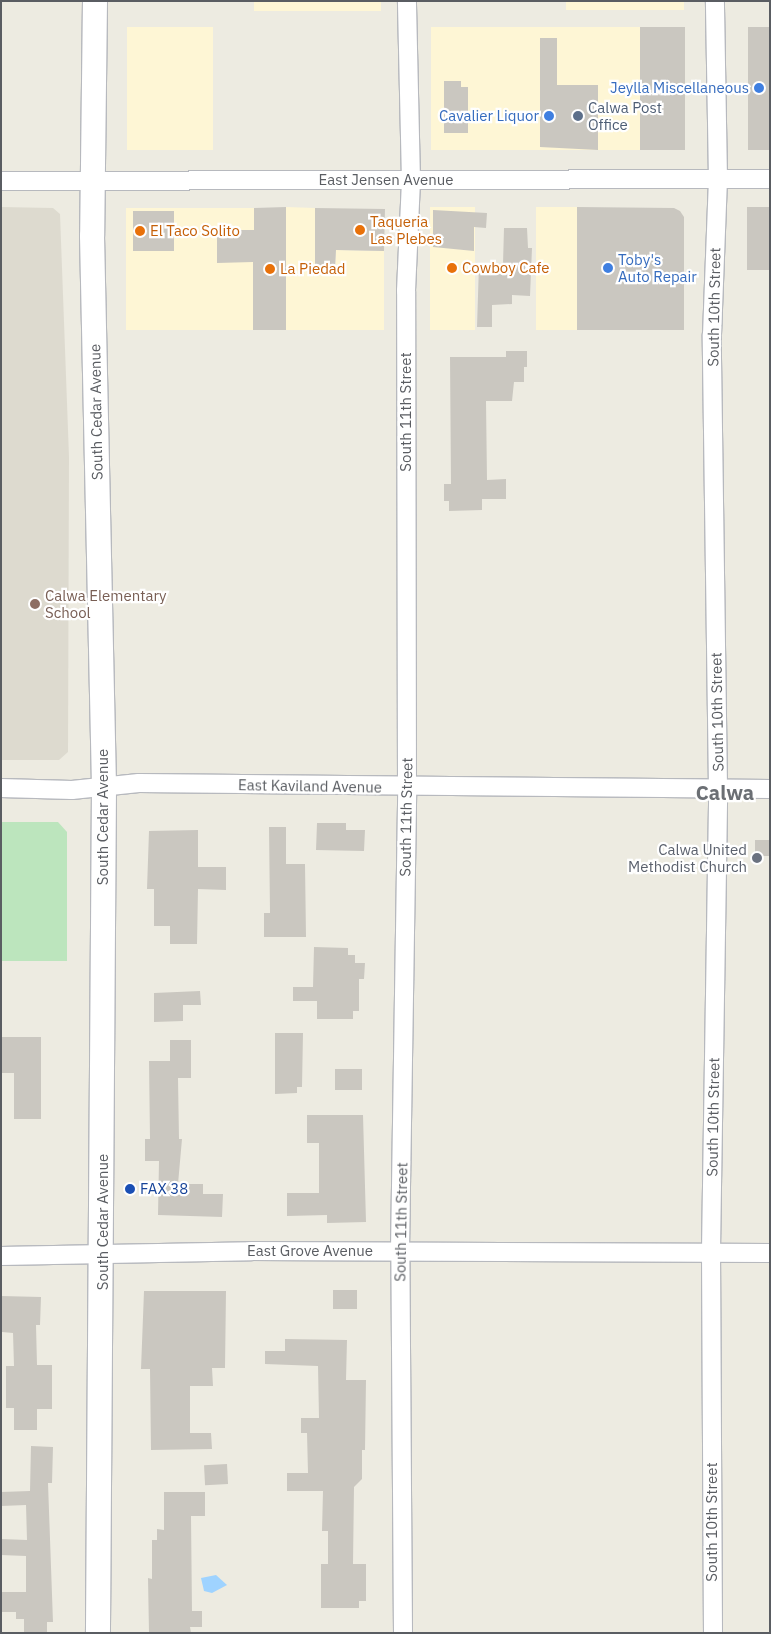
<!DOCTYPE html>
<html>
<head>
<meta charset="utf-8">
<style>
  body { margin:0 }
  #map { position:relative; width:771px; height:1634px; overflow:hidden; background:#edebe1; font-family:"IBM Plex Sans",sans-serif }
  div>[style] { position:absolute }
  .commercial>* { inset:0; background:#fef6d5; transform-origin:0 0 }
  .education>* { inset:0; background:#dddacf }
  .green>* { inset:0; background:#bce5bd }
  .water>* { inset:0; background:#9fd3ff }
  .building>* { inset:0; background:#cac7c0; transform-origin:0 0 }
  .roads { filter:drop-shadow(1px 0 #b7b9be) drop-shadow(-1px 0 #b7b9be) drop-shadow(0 1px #b7b9be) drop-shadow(0 -1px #b7b9be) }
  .minor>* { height:18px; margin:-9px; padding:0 9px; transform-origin:9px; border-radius:9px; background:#fff }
  .secondary>* { height:24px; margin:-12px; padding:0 12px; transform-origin:12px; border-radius:12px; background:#fff }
  .dots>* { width:14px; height:14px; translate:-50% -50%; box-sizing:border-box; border:2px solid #fff; border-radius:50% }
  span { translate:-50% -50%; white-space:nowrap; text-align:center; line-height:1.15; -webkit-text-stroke:4.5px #fff; paint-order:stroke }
  .shop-label { font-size:15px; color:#366cbe }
  .right { translate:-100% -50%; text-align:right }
  .left { translate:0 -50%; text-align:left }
  .service-label { font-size:15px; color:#4e5e75 }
  .street-label { font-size:15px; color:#5a5d62 }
  .food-label { font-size:15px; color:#c56008 }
  .education-label { font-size:15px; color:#785e54 }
  .worship-label { font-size:15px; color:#5b616d }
  .transit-label { font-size:15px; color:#164399 }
  .district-label { font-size:20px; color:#6b6f74; font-weight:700 }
  .frame { position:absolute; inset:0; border:2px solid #5a5d62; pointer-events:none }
</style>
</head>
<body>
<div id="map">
  <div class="commercial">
    <div style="left:254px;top:1px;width:127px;height:10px"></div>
    <div style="left:566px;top:1px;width:118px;height:9px"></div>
    <div style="left:127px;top:27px;width:86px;height:123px"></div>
    <div style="left:431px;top:27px;width:209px;height:123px"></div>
    <div style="clip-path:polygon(286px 207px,315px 208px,315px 268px,335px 268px,336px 250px,384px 251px,384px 330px,286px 330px)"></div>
    <div style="left:430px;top:207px;width:45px;height:123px"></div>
    <div style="left:536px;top:207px;width:41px;height:123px"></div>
    <div style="left:126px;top:208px;width:128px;height:122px"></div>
  </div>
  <div class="education">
    <div style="clip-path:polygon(1px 207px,53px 208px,60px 214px,69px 457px,68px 752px,59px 760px,1px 760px)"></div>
  </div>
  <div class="green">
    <div style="clip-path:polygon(1px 822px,58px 822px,67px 832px,67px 961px,1px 961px)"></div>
  </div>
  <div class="water">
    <div style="clip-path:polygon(216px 1575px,227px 1585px,212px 1593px,204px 1591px,201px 1578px)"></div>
  </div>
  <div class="building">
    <div style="left:640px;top:27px;width:45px;height:123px"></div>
    <div style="left:748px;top:27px;width:22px;height:123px"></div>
    <div style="clip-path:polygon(540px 38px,557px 38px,557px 85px,598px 85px,598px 150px,540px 147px)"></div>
    <div style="clip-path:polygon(444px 81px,461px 81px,461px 87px,468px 87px,468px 133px,444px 133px)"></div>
    <div style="clip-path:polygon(286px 207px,286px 330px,253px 330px,253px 262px,217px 263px,217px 230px,254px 230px,254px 208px)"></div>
    <div style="clip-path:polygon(577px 207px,674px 208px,680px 211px,684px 217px,684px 330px,577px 330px)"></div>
    <div style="left:747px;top:207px;width:23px;height:63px"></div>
    <div style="clip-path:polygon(315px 208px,385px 209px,384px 251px,336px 250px,335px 268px,315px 268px)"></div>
    <div style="clip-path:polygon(433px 210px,487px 213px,486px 228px,474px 227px,474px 251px,433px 247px)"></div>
    <div style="left:133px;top:211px;width:41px;height:40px"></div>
    <div style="clip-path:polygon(504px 228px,527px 228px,528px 248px,532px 248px,530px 296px,512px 295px,512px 304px,492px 305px,492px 327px,477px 327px,479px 264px,503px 264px)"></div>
    <div style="clip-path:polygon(506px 351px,527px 351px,527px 367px,524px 367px,524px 382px,514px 382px,512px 401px,486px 401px,487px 480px,506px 479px,506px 499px,482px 499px,482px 510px,449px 511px,449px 501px,444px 501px,444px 484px,451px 484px,450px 357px,506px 357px)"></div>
    <div style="clip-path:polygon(317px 823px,346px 823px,346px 830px,365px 830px,364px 851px,316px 850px)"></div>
    <div style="clip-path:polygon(269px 827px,286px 827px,286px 864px,305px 864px,306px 937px,264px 937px,264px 913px,270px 913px)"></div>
    <div style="clip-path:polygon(198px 830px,198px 867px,226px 867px,226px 890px,198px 889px,197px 944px,170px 944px,170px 926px,154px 926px,154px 889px,147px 889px,149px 831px)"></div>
    <div style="left:770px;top:840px;width:16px;height:15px;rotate:90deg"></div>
    <div style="clip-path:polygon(314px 947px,348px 948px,348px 955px,355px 955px,355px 963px,365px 963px,364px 979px,359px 979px,359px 1011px,353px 1011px,353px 1019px,317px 1019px,317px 1001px,293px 1001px,293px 987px,313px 987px)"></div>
    <div style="clip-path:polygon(200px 991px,201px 1005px,183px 1005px,183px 1021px,154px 1022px,154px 993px)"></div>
    <div style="clip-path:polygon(275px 1033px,303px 1033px,302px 1087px,297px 1087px,297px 1093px,275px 1094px)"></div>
    <div style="clip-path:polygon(1px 1037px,41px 1037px,41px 1119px,14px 1119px,14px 1073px,1px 1073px)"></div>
    <div style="clip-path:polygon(170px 1040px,191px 1040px,191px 1078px,178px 1078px,179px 1139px,182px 1139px,178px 1184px,203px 1184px,203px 1194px,223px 1194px,222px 1217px,158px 1215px,159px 1161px,145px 1161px,145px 1139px,150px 1139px,149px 1061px,170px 1061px)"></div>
    <div style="left:335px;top:1069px;width:27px;height:21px"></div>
    <div style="clip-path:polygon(307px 1115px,363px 1115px,366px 1222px,327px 1223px,327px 1215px,287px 1216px,287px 1193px,319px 1193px,319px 1143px,307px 1143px)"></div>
    <div style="left:333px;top:1290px;width:24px;height:19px"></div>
    <div style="clip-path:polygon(144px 1291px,226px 1291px,225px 1368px,212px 1368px,213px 1386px,190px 1386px,190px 1433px,211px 1433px,212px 1449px,151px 1450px,150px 1369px,141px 1369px)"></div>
    <div style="clip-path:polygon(1px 1296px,41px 1297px,40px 1325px,36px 1325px,37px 1365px,52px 1365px,52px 1409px,37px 1409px,37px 1430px,14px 1430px,14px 1408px,6px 1408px,6px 1366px,14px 1366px,13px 1333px,2px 1332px)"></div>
    <div style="clip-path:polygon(285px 1339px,347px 1340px,346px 1380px,366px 1380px,365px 1450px,362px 1450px,362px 1479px,354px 1487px,353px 1564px,366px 1564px,366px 1601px,359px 1601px,359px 1608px,321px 1608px,321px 1564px,328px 1564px,328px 1531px,322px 1531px,323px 1491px,287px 1491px,287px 1473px,308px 1473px,307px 1433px,301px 1433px,301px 1418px,319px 1418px,318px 1366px,265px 1364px,265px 1351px,285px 1351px)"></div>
    <div style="clip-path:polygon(31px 1446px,53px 1447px,52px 1483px,48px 1483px,53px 1622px,47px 1622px,47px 1633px,24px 1633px,24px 1619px,16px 1619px,16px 1612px,1px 1612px,1px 1592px,26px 1592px,26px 1556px,1px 1555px,1px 1539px,27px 1540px,26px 1505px,1px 1506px,1px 1492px,30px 1491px)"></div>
    <div style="left:227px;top:1464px;width:20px;height:23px;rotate:87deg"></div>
    <div style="clip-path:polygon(164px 1492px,205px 1492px,205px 1516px,191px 1516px,192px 1611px,202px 1611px,202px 1627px,190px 1627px,191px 1633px,149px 1633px,148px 1578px,152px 1579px,152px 1540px,157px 1540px,157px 1529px,164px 1530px)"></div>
  </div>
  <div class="roads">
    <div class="minor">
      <div style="left:1px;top:181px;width:769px;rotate:-0.15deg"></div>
      <div style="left:1px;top:788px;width:71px;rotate:1.6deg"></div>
      <div style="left:72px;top:790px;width:67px;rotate:-6deg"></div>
      <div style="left:139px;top:783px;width:631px;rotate:0.54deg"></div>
      <div style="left:1px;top:1256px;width:250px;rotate:-1.1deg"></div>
      <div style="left:251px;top:1251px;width:519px;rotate:0.22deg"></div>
      <div style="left:403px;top:1633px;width:383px;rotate:-90.4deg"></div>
      <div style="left:400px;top:1250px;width:463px;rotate:-89.1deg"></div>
      <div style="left:407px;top:787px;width:496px;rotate:-90.1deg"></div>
      <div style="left:406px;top:291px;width:110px;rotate:-87.4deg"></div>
      <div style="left:411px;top:181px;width:180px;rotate:-91.3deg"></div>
      <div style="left:713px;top:1633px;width:383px;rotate:-90.3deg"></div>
      <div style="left:711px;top:1250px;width:462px;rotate:-89.1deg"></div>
      <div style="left:718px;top:788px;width:453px;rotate:-90.8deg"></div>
      <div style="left:712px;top:335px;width:156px;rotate:-87.8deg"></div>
      <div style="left:718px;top:179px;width:178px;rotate:-91deg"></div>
    </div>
    <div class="secondary">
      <div style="left:95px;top:1px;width:235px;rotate:90.7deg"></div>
      <div style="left:92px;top:236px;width:552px;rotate:88.75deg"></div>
      <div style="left:104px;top:788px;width:845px;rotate:90.41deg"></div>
    </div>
  </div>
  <div class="dots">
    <div style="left:759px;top:88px;background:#3f7fe0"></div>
    <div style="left:549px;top:116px;background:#3f7fe0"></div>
    <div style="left:578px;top:116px;background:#5c6f8a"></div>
    <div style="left:360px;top:230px;background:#e8710a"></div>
    <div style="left:140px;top:231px;background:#e8710a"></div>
    <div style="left:452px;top:268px;background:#e8710a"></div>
    <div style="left:608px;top:268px;background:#3f7fe0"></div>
    <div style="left:270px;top:269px;background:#e8710a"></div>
    <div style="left:35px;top:604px;background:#8d6e63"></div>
    <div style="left:757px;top:858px;background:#6b7280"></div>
    <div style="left:130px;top:1189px;background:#1a4fb4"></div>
  </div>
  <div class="shop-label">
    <span class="right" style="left:749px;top:88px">Jeylla Miscellaneous</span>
    <span class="right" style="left:539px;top:116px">Cavalier Liquor</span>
    <span class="left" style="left:618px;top:268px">Toby's<br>Auto Repair</span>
  </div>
  <div class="service-label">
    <span class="left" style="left:588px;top:116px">Calwa Post<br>Office</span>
  </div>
  <div class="street-label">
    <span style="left:386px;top:180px">East Jensen Avenue</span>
    <span style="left:714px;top:307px;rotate:-89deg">South 10th Street</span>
    <span style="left:96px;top:412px;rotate:-91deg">South Cedar Avenue</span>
    <span style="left:406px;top:412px;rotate:-90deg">South 11th Street</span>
    <span style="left:717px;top:712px;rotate:-91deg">South 10th Street</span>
    <span style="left:310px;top:786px;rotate:1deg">East Kaviland Avenue</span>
    <span style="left:103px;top:817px;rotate:-90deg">South Cedar Avenue</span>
    <span style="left:406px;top:817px;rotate:-89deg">South 11th Street</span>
    <span style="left:713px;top:1117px;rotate:-89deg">South 10th Street</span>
    <span style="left:103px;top:1222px;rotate:-90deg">South Cedar Avenue</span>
    <span style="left:401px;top:1222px;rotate:-89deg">South 11th Street</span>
    <span style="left:310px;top:1251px">East Grove Avenue</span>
    <span style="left:712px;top:1522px;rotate:-90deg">South 10th Street</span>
  </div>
  <div class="food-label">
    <span class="left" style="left:370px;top:230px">Taqueria<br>Las Plebes</span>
    <span class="left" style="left:150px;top:231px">El Taco Solito</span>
    <span class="left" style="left:462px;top:268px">Cowboy Cafe</span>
    <span class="left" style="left:280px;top:269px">La Piedad</span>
  </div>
  <div class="education-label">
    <span class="left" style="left:45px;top:604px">Calwa Elementary<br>School</span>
  </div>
  <div class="worship-label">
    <span class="right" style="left:747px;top:858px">Calwa United<br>Methodist Church</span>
  </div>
  <div class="transit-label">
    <span class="left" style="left:140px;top:1189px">FAX 38</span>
  </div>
  <div class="district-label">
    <span style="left:725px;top:792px">Calwa</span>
  </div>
  <div class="frame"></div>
</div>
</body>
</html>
